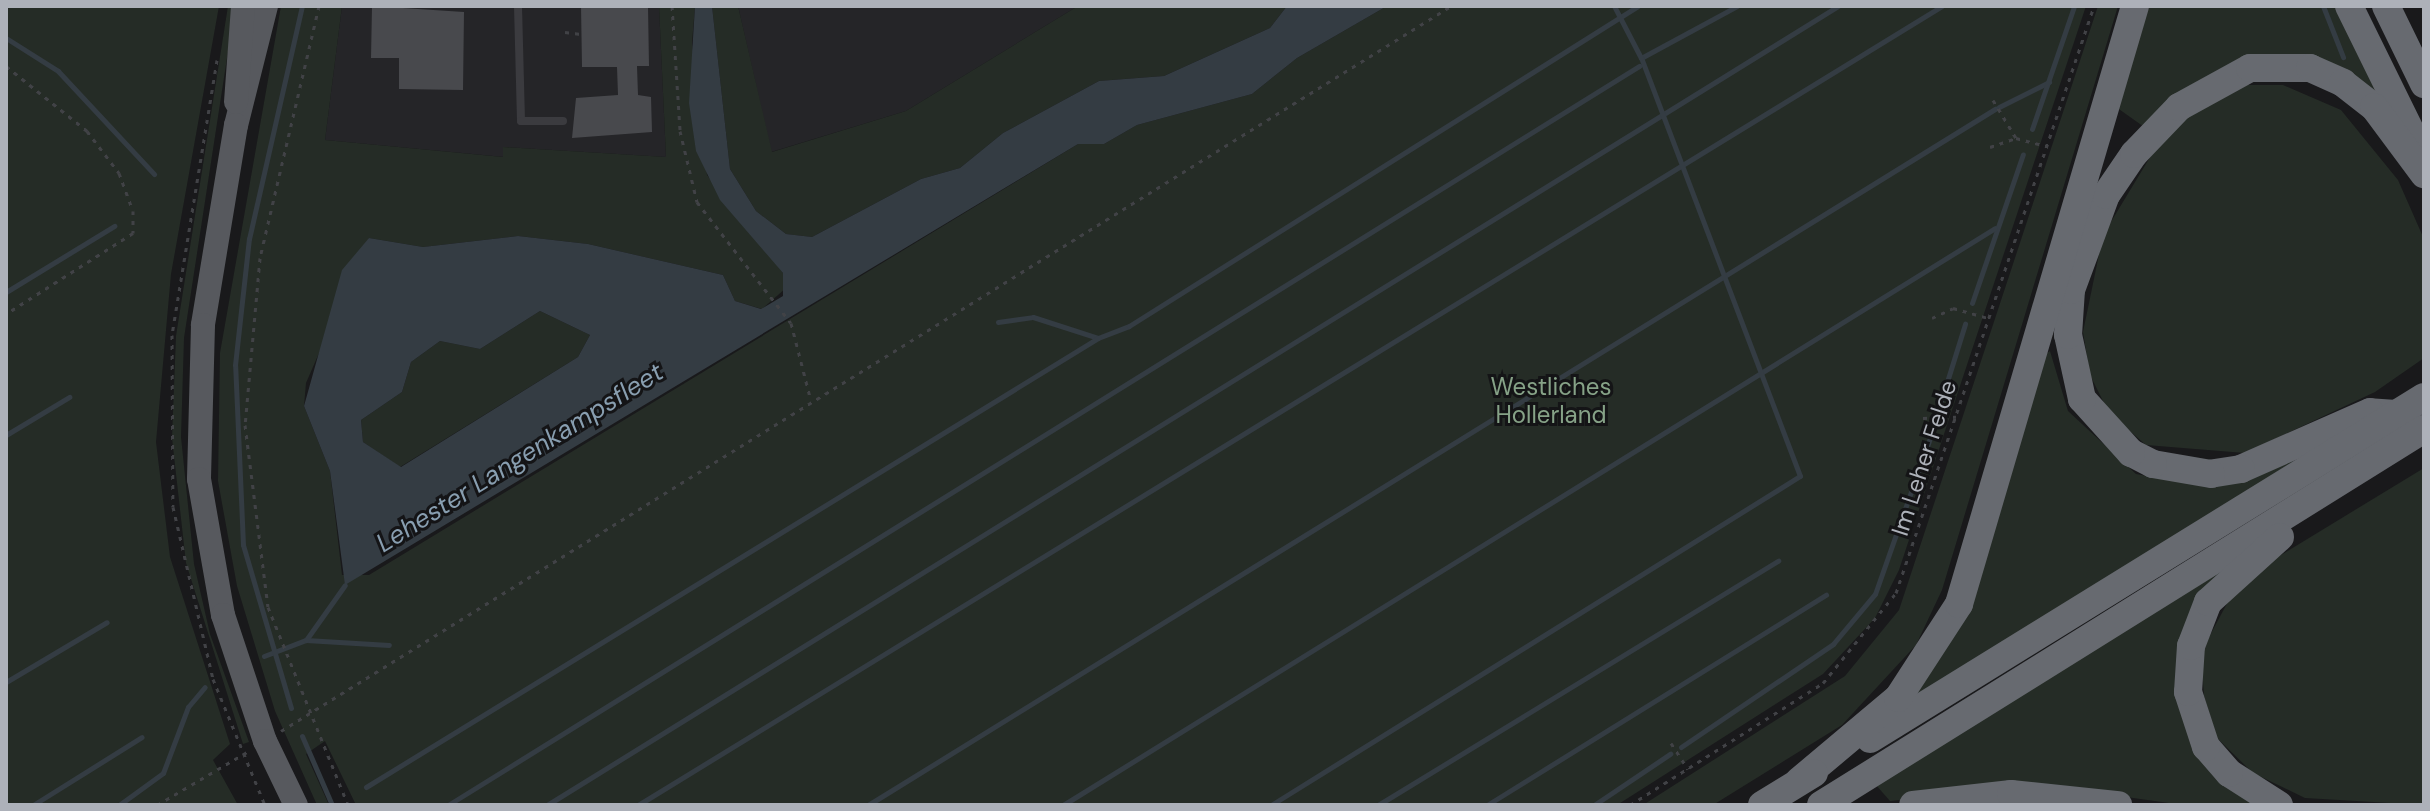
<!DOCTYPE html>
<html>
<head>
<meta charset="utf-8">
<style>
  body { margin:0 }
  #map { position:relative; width:2430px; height:811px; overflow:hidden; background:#19191b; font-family:"DM Sans",sans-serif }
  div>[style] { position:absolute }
  .built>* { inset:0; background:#252528 }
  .green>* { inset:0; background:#252c26 }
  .water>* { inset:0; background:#343c43 }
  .stream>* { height:5px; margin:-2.5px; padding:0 2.5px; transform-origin:2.5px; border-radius:2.5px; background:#343c43 }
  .building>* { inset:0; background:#48494d }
  .path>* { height:3px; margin-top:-1.5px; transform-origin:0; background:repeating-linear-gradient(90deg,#414246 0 4px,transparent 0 10px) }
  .lane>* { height:8px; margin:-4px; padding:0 4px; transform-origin:4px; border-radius:4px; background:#3b3b3f }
  .primary>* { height:24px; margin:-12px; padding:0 12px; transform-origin:12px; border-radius:12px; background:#57595e }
  .highway>* { height:28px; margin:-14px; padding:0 14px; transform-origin:14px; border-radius:14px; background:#676a70 }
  span { translate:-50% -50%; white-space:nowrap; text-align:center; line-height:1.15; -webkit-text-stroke:6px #141416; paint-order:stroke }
  .park-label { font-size:24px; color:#86a287 }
  .street-label { font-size:24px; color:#adb1b9 }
  .water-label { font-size:26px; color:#889eb0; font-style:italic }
  .frame { position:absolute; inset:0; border:8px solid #adb1b9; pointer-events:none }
</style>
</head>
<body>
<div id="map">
  <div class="built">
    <div style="clip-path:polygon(342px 6px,659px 6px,666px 157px,504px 147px,504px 157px,325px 140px)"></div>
    <div style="clip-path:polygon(738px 6px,1078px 6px,906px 111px,771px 152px)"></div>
  </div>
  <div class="green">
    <div style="clip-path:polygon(6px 6px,219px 6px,171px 274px,156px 442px,170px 557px,230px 744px,213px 760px,238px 805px,6px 805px)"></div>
    <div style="clip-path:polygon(228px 6px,235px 6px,184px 338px,181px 437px,194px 564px,210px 634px,249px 742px,243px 744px,186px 563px,172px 438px,176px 336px)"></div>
    <div style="clip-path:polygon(281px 6px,342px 6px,325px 140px,503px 157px,503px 147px,666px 157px,659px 6px,695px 6px,692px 43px,707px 175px,783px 273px,786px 288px,762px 309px,735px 301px,723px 275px,588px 244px,518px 236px,423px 247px,369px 238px,306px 383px,304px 406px,330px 471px,342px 575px,369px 575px,1078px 144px,1104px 144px,1137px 125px,1252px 94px,1297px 58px,1387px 6px,2086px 6px,1899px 570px,1875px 618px,1823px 674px,1617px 805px,356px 805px,325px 741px,306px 754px,329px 805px,317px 805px,275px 711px,237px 586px,218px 481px,220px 353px)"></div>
    <div style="clip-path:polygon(712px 6px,738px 6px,772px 152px,906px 111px,1078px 6px,1287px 6px,1270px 28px,1164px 76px,1099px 81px,1003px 133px,960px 168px,921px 179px,812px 237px,786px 234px,756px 211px,730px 169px)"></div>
    <div style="clip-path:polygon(2098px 6px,2118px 6px,1942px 590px,1916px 645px,1842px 725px,1713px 805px,1643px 805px,1845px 676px,1899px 610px)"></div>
    <div style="clip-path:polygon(2143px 6px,2336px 6px,2380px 93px,2261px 58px,2248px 85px,2283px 85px,2341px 110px,2398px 180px,2424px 239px,2424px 358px,2375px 392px,2245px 453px,2146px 445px,2109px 413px,2090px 375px,2083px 332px,2103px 235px,2161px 139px,2116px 107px)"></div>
    <div style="clip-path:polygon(540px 311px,590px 335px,578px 357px,400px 467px,363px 442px,361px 420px,402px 392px,411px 362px,440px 341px,480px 349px)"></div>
    <div style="clip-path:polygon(2050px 351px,2068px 411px,2136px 474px,2180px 482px,2318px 446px,1890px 718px,1924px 676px,2042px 356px)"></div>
    <div style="clip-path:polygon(2424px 468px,2424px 805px,2305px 798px,2253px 773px,2217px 738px,2204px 696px,2201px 652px,2231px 596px,2276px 558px)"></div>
    <div style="clip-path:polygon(2233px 562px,2179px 695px,2256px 805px,2183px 805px,2041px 785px,1890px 801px,1876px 785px)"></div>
  </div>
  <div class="water">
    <div style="clip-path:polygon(evenodd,695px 6px,712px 6px,730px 169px,756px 211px,786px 234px,812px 237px,921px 179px,960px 168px,1003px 133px,1099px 81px,1164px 76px,1270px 28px,1287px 6px,1387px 6px,1297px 58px,1252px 94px,1137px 125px,1104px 144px,1078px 144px,345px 585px,330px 471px,304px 406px,342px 270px,369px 238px,423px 247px,518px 236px,588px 244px,723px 275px,735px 301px,761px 309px,783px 296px,783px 273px,720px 200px,696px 151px,689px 103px,695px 6px,540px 311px,590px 335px,578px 357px,401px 467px,363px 442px,361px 420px,402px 392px,411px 362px,440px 341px,480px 349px,540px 311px)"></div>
  </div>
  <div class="stream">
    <div style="left:2323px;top:6px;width:55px;rotate:68.6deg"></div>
    <div style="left:6px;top:38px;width:62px;rotate:32.4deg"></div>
    <div style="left:58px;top:71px;width:141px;rotate:47deg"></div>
    <div style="left:1641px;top:58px;width:109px;rotate:-28.4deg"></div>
    <div style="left:1999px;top:107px;width:56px;rotate:-26.6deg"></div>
    <div style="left:2032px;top:129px;width:130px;rotate:-71.1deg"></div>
    <div style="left:6px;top:292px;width:127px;rotate:-31.4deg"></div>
    <div style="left:1972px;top:303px;width:157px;rotate:-71.1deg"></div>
    <div style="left:998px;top:322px;width:35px;rotate:-8deg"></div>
    <div style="left:1033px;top:317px;width:68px;rotate:17.9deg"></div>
    <div style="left:1098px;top:338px;width:33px;rotate:-21deg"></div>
    <div style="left:1129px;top:326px;width:601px;rotate:-32.16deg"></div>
    <div style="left:1941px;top:401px;width:81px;rotate:-72.7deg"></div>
    <div style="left:6px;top:435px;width:74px;rotate:-31.1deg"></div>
    <div style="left:306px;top:640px;width:83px;rotate:3.4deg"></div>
    <div style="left:264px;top:656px;width:45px;rotate:-20.9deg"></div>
    <div style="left:306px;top:640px;width:67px;rotate:-54.7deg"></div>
    <div style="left:6px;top:682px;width:117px;rotate:-30.7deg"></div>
    <div style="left:291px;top:708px;width:170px;rotate:-106.4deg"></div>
    <div style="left:243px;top:545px;width:180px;rotate:-92.5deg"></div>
    <div style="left:235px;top:365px;width:127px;rotate:-83.7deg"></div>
    <div style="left:249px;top:239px;width:239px;rotate:-77.2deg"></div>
    <div style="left:302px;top:736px;width:75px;rotate:66.5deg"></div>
    <div style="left:1681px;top:747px;width:184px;rotate:-34.1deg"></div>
    <div style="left:1833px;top:644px;width:65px;rotate:-50deg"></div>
    <div style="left:1875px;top:594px;width:178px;rotate:-70.6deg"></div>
    <div style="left:366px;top:787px;width:859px;rotate:-31.52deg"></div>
    <div style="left:33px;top:805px;width:128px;rotate:-32deg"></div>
    <div style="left:119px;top:805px;width:54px;rotate:-36deg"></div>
    <div style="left:163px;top:773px;width:71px;rotate:-69.3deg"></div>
    <div style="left:188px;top:707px;width:26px;rotate:-50deg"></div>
    <div style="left:448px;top:805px;width:1402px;rotate:-31.82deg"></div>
    <div style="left:547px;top:805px;width:1518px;rotate:-31.75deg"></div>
    <div style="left:638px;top:805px;width:1529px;rotate:-31.5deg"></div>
    <div style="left:868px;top:805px;width:1325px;rotate:-31.7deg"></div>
    <div style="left:1063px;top:805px;width:1096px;rotate:-31.76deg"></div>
    <div style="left:1271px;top:805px;width:623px;rotate:-31.88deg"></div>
    <div style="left:1800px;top:476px;width:447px;rotate:-110.8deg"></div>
    <div style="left:1641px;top:58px;width:59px;rotate:-117.4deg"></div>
    <div style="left:1378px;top:805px;width:469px;rotate:-31.4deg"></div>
    <div style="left:1487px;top:805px;width:399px;rotate:-31.8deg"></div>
    <div style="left:1594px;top:805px;width:92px;rotate:-33.9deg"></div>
  </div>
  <div class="building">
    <div style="clip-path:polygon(372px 6px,464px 12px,463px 90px,399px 89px,399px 58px,371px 58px)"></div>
    <div style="clip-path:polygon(581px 6px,648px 6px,649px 66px,637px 66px,638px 95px,651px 97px,652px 132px,572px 138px,576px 98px,618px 95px,617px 67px,582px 67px)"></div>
  </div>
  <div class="path">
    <div style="left:319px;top:6px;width:259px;rotate:103.2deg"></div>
    <div style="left:260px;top:258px;width:168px;rotate:95.1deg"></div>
    <div style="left:245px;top:425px;width:183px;rotate:82.8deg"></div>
    <div style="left:268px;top:607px;width:214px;rotate:68deg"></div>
    <div style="left:672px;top:6px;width:125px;rotate:86.3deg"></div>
    <div style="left:680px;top:131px;width:73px;rotate:76.5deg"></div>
    <div style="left:697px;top:202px;width:153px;rotate:52.2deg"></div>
    <div style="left:791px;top:323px;width:76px;rotate:75.6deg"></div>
    <div style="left:565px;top:32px;width:16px;rotate:7deg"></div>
    <div style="left:217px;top:60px;width:279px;rotate:99.3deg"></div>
    <div style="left:172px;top:335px;width:172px;rotate:89.7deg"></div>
    <div style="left:173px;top:507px;width:177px;rotate:76.9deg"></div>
    <div style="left:213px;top:679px;width:136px;rotate:67.6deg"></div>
    <div style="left:6px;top:66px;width:104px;rotate:38.7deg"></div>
    <div style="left:87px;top:131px;width:53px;rotate:52.7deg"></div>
    <div style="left:119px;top:173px;width:40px;rotate:69.8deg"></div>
    <div style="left:133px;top:211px;width:22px;rotate:90deg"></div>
    <div style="left:133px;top:233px;width:151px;rotate:147.5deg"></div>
    <div style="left:1993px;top:100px;width:44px;rotate:58.8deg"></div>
    <div style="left:2016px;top:138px;width:31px;rotate:15deg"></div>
    <div style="left:1990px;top:147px;width:28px;rotate:-19deg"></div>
    <div style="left:1932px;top:318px;width:23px;rotate:-25deg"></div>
    <div style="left:1953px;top:308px;width:36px;rotate:16deg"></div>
    <div style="left:1923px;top:418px;width:33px;rotate:-2deg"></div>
    <div style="left:281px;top:731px;width:1376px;rotate:-31.78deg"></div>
    <div style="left:1671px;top:743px;width:31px;rotate:57deg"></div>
    <div style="left:157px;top:805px;width:104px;rotate:-30.5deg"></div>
    <div style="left:1630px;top:805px;width:228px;rotate:-32.3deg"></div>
    <div style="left:1823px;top:683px;width:116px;rotate:-51deg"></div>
    <div style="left:1896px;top:593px;width:619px;rotate:-71.36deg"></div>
  </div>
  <div class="lane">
    <div style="left:518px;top:6px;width:115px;rotate:88.5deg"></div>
    <div style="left:521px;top:121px;width:42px"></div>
  </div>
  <div class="primary">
    <div style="left:266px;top:6px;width:123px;rotate:104.1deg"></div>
    <div style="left:236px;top:125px;width:203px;rotate:99.4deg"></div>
    <div style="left:203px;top:325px;width:154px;rotate:91.5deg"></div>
    <div style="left:199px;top:479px;width:138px;rotate:80deg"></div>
    <div style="left:223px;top:615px;width:133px;rotate:71.6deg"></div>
    <div style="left:265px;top:741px;width:71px;rotate:64.2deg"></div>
    <div style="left:236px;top:102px;width:96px;rotate:-85.8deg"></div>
  </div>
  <div class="highway">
    <div style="left:2349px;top:6px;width:147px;rotate:63.8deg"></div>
    <div style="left:2386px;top:6px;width:87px;rotate:64deg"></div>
    <div style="left:2396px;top:414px;width:26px;rotate:-176deg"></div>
    <div style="left:2370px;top:412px;width:141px;rotate:156.2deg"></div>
    <div style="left:2241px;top:469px;width:30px;rotate:171deg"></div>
    <div style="left:2211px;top:474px;width:59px;rotate:-170.2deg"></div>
    <div style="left:2153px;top:464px;width:25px;rotate:-153deg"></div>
    <div style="left:2131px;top:453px;width:73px;rotate:-132.2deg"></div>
    <div style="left:2082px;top:399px;width:66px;rotate:-102.3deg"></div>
    <div style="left:2068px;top:335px;width:45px;rotate:-86.2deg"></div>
    <div style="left:2071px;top:290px;width:101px;rotate:-69.8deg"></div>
    <div style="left:2106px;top:195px;width:50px;rotate:-55.7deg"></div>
    <div style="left:2134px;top:154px;width:65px;rotate:-46.2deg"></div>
    <div style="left:2179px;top:107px;width:81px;rotate:-28.8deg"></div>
    <div style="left:2250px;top:68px;width:60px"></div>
    <div style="left:2310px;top:68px;width:36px;rotate:24deg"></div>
    <div style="left:2343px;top:83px;width:39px;rotate:38deg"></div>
    <div style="left:2374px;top:107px;width:84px;rotate:53.3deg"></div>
    <div style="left:1870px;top:739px;width:651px;rotate:-31.69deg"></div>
    <div style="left:1799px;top:781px;width:129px;rotate:-40deg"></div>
    <div style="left:1898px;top:698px;width:112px;rotate:-57deg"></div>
    <div style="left:1959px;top:604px;width:623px;rotate:-73.6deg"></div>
    <div style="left:1762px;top:805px;width:61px;rotate:-31.6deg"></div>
    <div style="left:1821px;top:805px;width:711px;rotate:-31.95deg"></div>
    <div style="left:1913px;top:805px;width:99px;rotate:-6.4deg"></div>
    <div style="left:2011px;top:794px;width:108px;rotate:5.9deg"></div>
    <div style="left:2279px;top:805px;width:59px;rotate:-147.4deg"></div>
    <div style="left:2229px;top:773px;width:35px;rotate:-131deg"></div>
    <div style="left:2206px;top:747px;width:58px;rotate:-108.1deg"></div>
    <div style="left:2188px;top:692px;width:46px;rotate:-86.3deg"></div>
    <div style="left:2191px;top:646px;width:47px;rotate:-68.9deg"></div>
    <div style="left:2208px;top:602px;width:97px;rotate:-42.1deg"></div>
  </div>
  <div class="park-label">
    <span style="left:1551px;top:401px">Westliches<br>Hollerland</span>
  </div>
  <div class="street-label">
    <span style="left:1924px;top:458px;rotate:-72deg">Im Leher Felde</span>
  </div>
  <div class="water-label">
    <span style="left:520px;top:458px;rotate:-32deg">Lehester Langenkampsfleet</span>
  </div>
  <div class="frame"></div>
</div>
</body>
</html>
